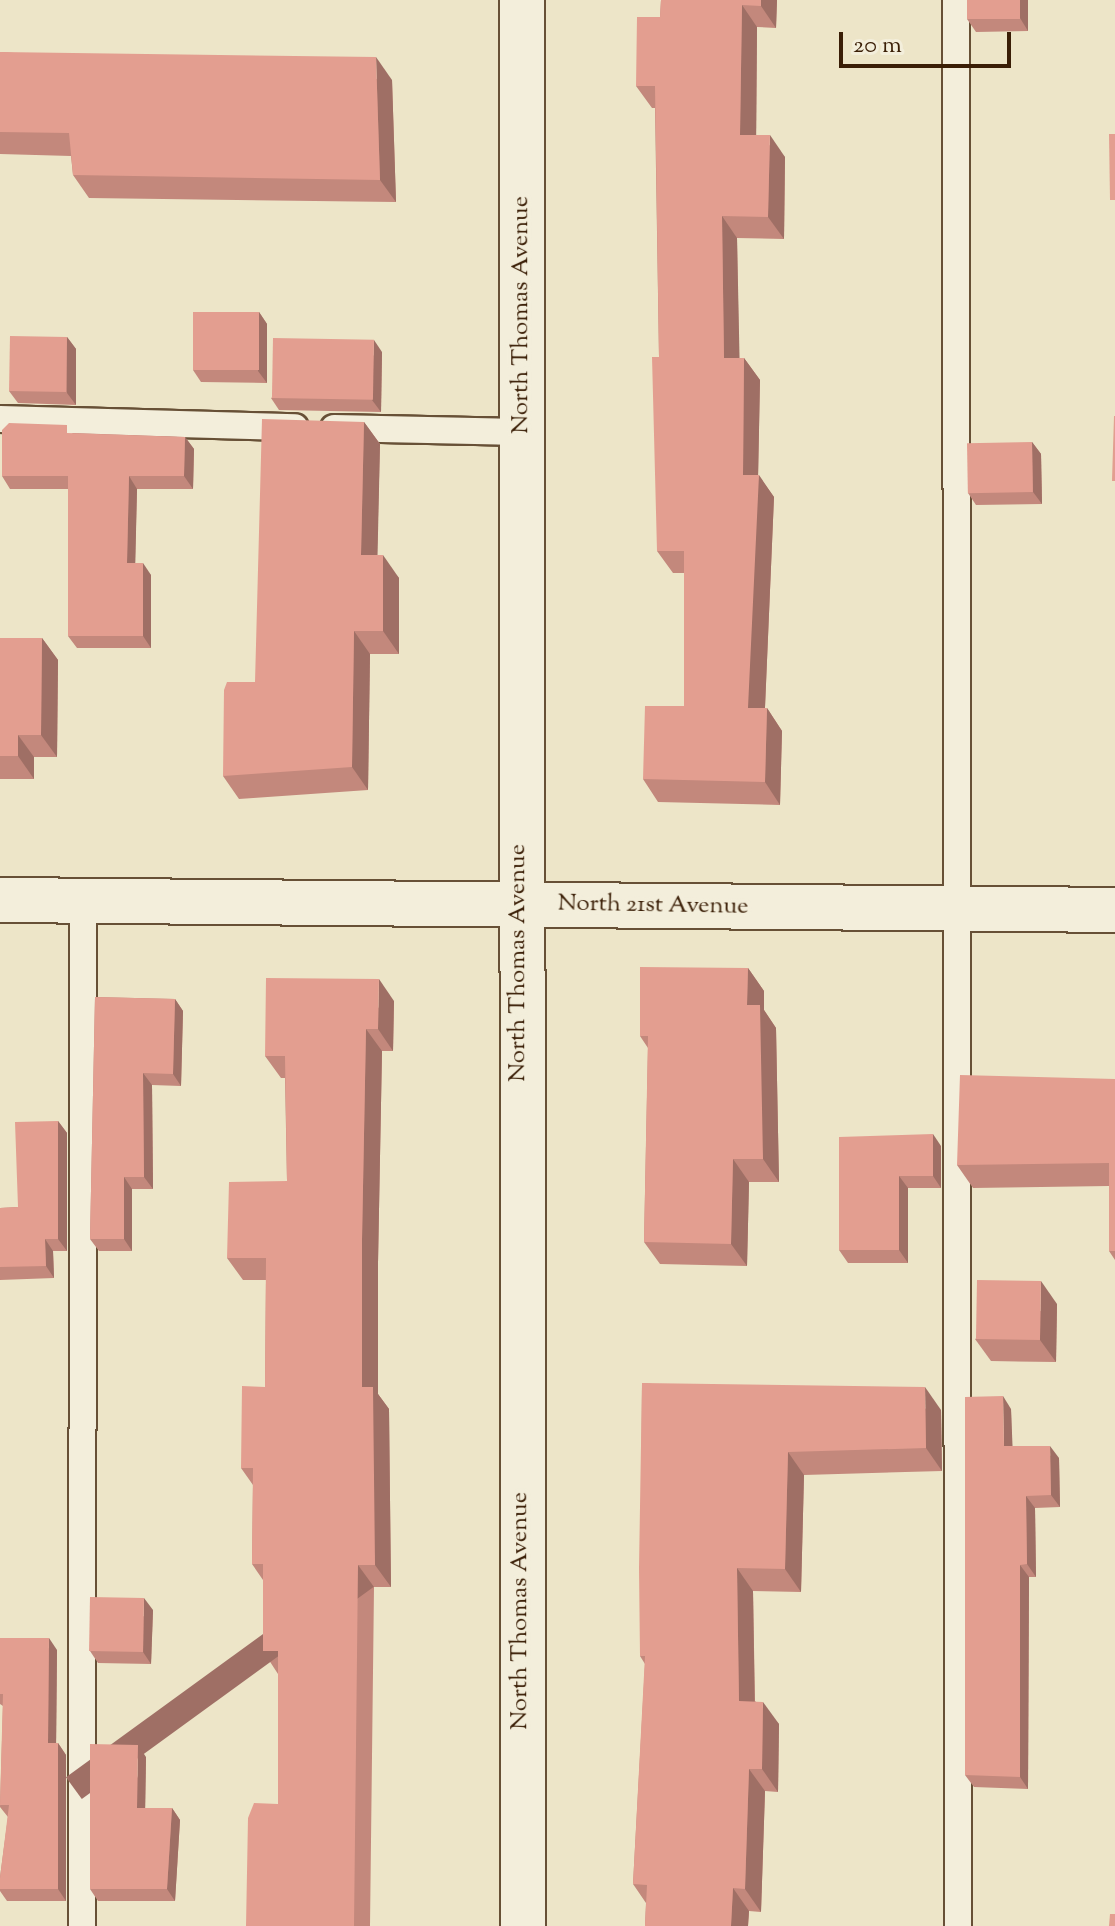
<!DOCTYPE html>
<html>
<head>
<meta charset="utf-8">
<style>
  body { margin:0 }
  #map { position:relative; width:1115px; height:1926px; overflow:hidden; background:#ede5c8; font-family:"Sorts Mill Goudy",serif }
  div>[style] { position:absolute }
  .roads { filter:drop-shadow(2px 0 #675036) drop-shadow(-2px 0 #675036) drop-shadow(0 2px #675036) drop-shadow(0 -2px #675036) }
  .service>* { height:26px; margin:-13px; padding:0 13px; transform-origin:13px; border-radius:13px; background:#f3eedb }
  .minor>* { height:44px; margin:-22px; padding:0 22px; transform-origin:22px; border-radius:22px; background:#f3eedb }
  .wall>* { inset:0; background:#c3887c }
  .shaded-wall>* { inset:0; background:#9f6f65; transform-origin:0 0 }
  .building>* { inset:0; background:#e39e90; transform-origin:0 0 }
  span { translate:-50% -50%; white-space:nowrap; text-align:center; line-height:1.15; -webkit-text-stroke:8px #f3eedb; paint-order:stroke }
  .street-label { font-size:24px; color:#3a1e06 }
  .scale { position:absolute; left:839px; top:32px; width:172px; height:36px; box-sizing:border-box; border:4px solid #3a1e06; border-top:0; padding-left:10px; font-size:24px; line-height:28px; white-space:nowrap; color:#3a1e06; -webkit-text-stroke:6px #f3eedb; paint-order:stroke }
</style>
</head>
<body>
<div id="map">
  <div class="roads">
    <div class="service">
      <div style="left:956px;top:0;width:1926px;rotate:89.94deg"></div>
      <div style="left:0;top:419px;width:295px;rotate:1.6deg"></div>
      <div style="left:334px;top:428px;width:188px;rotate:1.2deg"></div>
      <div style="left:82px;top:1926px;width:1025px;rotate:-89.94deg"></div>
    </div>
    <div class="minor">
      <div style="left:522px;top:0;width:1926px;rotate:89.97deg"></div>
      <div style="left:0;top:900px;width:1115px;rotate:0.51deg"></div>
    </div>
  </div>
  <div class="wall">
    <div style="clip-path:polygon(661px 0,777px 0,776px 28px,757px 27px,756px 135px,785px 157px,784px 239px,737px 238px,739px 358px,744px 358px,760px 380px,758px 475px,774px 497px,765px 708px,767px 708px,782px 731px,780px 805px,658px 802px,643px 779px,684px 706px,684px 573px,673px 573px,657px 551px,659px 357px,655px 108px,652px 108px,636px 86px,660px 17px)"></div>
    <div style="clip-path:polygon(1028px 0,1028px 31px,976px 32px,967px 19px)"></div>
    <div style="clip-path:polygon(0 52px,392px 80px,396px 202px,89px 198px,73px 175px,71px 156px,0 154px)"></div>
    <div style="clip-path:polygon(259px 312px,267px 324px,267px 383px,201px 382px,193px 370px)"></div>
    <div style="clip-path:polygon(67px 337px,76px 349px,76px 405px,18px 403px,9px 391px)"></div>
    <div style="clip-path:polygon(382px 352px,381px 412px,279px 410px,271px 398px)"></div>
    <div style="clip-path:polygon(364px 422px,380px 444px,377px 555px,399px 578px,399px 654px,370px 654px,368px 790px,239px 799px,223px 776px,255px 682px)"></div>
    <div style="clip-path:polygon(73px 433px,185px 437px,194px 449px,193px 489px,137px 489px,135px 563px,151px 575px,151px 648px,77px 648px,68px 636px,68px 489px,10px 489px,2px 476px)"></div>
    <div style="clip-path:polygon(1032px 442px,1041px 454px,1042px 504px,976px 505px,968px 493px)"></div>
    <div style="clip-path:polygon(0 638px,42px 638px,58px 660px,57px 757px,34px 757px,34px 779px,0 779px)"></div>
    <div style="clip-path:polygon(748px 968px,764px 991px,764px 1010px,776px 1028px,779px 1182px,749px 1182px,747px 1266px,660px 1264px,644px 1242px,648px 1048px,640px 1036px)"></div>
    <div style="clip-path:polygon(95px 997px,175px 999px,183px 1011px,181px 1086px,152px 1085px,153px 1189px,132px 1189px,132px 1251px,99px 1251px,90px 1239px)"></div>
    <div style="clip-path:polygon(394px 1001px,393px 1051px,382px 1051px,378px 1263px,378px 1394px,389px 1409px,391px 1587px,374px 1587px,370px 1926px,246px 1926px,278px 1804px,278px 1674px,263px 1651px,263px 1580px,252px 1564px,253px 1485px,241px 1468px,265px 1387px,266px 1280px,243px 1280px,227px 1258px,287px 1181px,285px 1078px,281px 1078px,265px 1056px)"></div>
    <div style="clip-path:polygon(1115px 1079px,1115px 1260px,1109px 1251px,1109px 1186px,973px 1188px,957px 1165px)"></div>
    <div style="clip-path:polygon(58px 1121px,67px 1133px,67px 1251px,53px 1251px,54px 1278px,0 1280px,0 1208px,18px 1207px)"></div>
    <div style="clip-path:polygon(839px 1137px,941px 1146px,941px 1188px,908px 1188px,908px 1263px,848px 1263px,839px 1250px)"></div>
    <div style="clip-path:polygon(1057px 1304px,1056px 1362px,991px 1361px,975px 1339px)"></div>
    <div style="clip-path:polygon(642px 1383px,941px 1410px,942px 1471px,804px 1475px,801px 1592px,753px 1591px,755px 1701px,779px 1724px,778px 1792px,765px 1791px,761px 1912px,749px 1911px,748px 1926px,645px 1926px,646px 1903px,633px 1884px,645px 1664px,640px 1656px)"></div>
    <div style="clip-path:polygon(1011px 1409px,1012px 1446px,1059px 1458px,1060px 1507px,1035px 1508px,1036px 1577px,1029px 1577px,1028px 1789px,974px 1787px,965px 1775px)"></div>
    <div style="clip-path:polygon(153px 1610px,151px 1664px,98px 1663px,90px 1651px)"></div>
    <div style="clip-path:polygon(0 1638px,57px 1650px,56px 1743px,58px 1743px,66px 1755px,66px 1901px,7px 1901px,0 1891px,0 1877px,8px 1817px,0 1807px,3px 1706px,0 1704px)"></div>
    <div style="clip-path:polygon(146px 1757px,145px 1808px,172px 1808px,180px 1820px,175px 1901px,98px 1901px,90px 1889px)"></div>
  </div>
  <div class="shaded-wall">
    <div style="clip-path:polygon(761px 0,777px 0,776px 28px,761px 6px)"></div>
    <div style="clip-path:polygon(1020px 0,1028px 0,1028px 31px,1020px 18px)"></div>
    <div style="clip-path:polygon(742px 5px,757px 27px,756px 157px,740px 135px)"></div>
    <div style="clip-path:polygon(376px 57px,392px 80px,396px 202px,380px 180px)"></div>
    <div style="clip-path:polygon(770px 135px,785px 157px,784px 239px,768px 217px)"></div>
    <div style="clip-path:polygon(722px 216px,737px 238px,740px 380px,724px 358px)"></div>
    <div style="clip-path:polygon(259px 312px,267px 324px,267px 383px,258px 371px)"></div>
    <div style="clip-path:polygon(67px 337px,76px 349px,76px 405px,67px 393px)"></div>
    <div style="clip-path:polygon(374px 340px,382px 352px,381px 412px,372px 400px)"></div>
    <div style="clip-path:polygon(744px 358px,760px 380px,758px 481px,759px 475px,774px 497px,764px 730px,748px 708px,743px 475px)"></div>
    <div style="clip-path:polygon(364px 422px,380px 444px,377px 578px,361px 555px)"></div>
    <div style="clip-path:polygon(185px 437px,194px 449px,193px 489px,184px 476px)"></div>
    <div style="clip-path:polygon(1032px 442px,1041px 454px,1042px 504px,1033px 492px)"></div>
    <div style="clip-path:polygon(129px 476px,137px 489px,135px 575px,127px 563px)"></div>
    <div style="clip-path:polygon(383px 555px,399px 578px,399px 654px,383px 631px)"></div>
    <div style="clip-path:polygon(143px 563px,151px 575px,151px 648px,143px 636px)"></div>
    <div style="clip-path:polygon(354px 631px,370px 654px,368px 790px,352px 767px)"></div>
    <div style="clip-path:polygon(42px 638px,58px 660px,57px 757px,41px 735px)"></div>
    <div style="clip-path:polygon(767px 708px,782px 731px,780px 805px,765px 782px)"></div>
    <div style="clip-path:polygon(18px 735px,34px 757px,34px 779px,18px 756px)"></div>
    <div style="clip-path:polygon(748px 968px,764px 991px,764px 1010px,776px 1028px,779px 1182px,763px 1159px,747px 1005px)"></div>
    <div style="clip-path:polygon(379px 979px,394px 1001px,393px 1051px,378px 1029px)"></div>
    <div style="clip-path:polygon(175px 999px,183px 1011px,181px 1086px,173px 1074px)"></div>
    <div style="clip-path:polygon(366px 1029px,382px 1051px,378px 1263px,378px 1394px,389px 1409px,391px 1587px,375px 1565px,362px 1387px,362px 1240px)"></div>
    <div style="clip-path:polygon(143px 1073px,152px 1085px,153px 1189px,144px 1177px)"></div>
    <div style="clip-path:polygon(58px 1121px,67px 1133px,67px 1251px,58px 1239px)"></div>
    <div style="clip-path:polygon(933px 1134px,941px 1146px,941px 1188px,933px 1176px)"></div>
    <div style="clip-path:polygon(733px 1159px,749px 1182px,747px 1266px,731px 1244px)"></div>
    <div style="clip-path:polygon(899px 1176px,908px 1188px,908px 1263px,899px 1250px)"></div>
    <div style="clip-path:polygon(124px 1177px,132px 1189px,132px 1251px,124px 1239px)"></div>
    <div style="clip-path:polygon(45px 1239px,53px 1251px,54px 1278px,46px 1266px)"></div>
    <div style="clip-path:polygon(1041px 1281px,1057px 1304px,1056px 1362px,1040px 1340px)"></div>
    <div style="clip-path:polygon(925px 1387px,941px 1410px,942px 1471px,926px 1448px)"></div>
    <div style="clip-path:polygon(1003px 1396px,1011px 1409px,1013px 1458px,1004px 1446px)"></div>
    <div style="clip-path:polygon(1050px 1446px,1059px 1458px,1060px 1507px,1051px 1495px)"></div>
    <div style="clip-path:polygon(788px 1452px,804px 1475px,801px 1592px,785px 1569px)"></div>
    <div style="clip-path:polygon(1026px 1496px,1035px 1508px,1036px 1577px,1027px 1564px)"></div>
    <div style="left:358px;top:1565px;width:27px;height:361px;rotate:54deg"></div>
    <div style="clip-path:polygon(1020px 1565px,1029px 1577px,1028px 1789px,1020px 1777px)"></div>
    <div style="clip-path:polygon(737px 1568px,753px 1591px,755px 1724px,739px 1701px)"></div>
    <div style="clip-path:polygon(144px 1598px,153px 1610px,151px 1664px,143px 1652px)"></div>
    <div style="clip-path:polygon(49px 1638px,57px 1650px,56px 1755px,48px 1743px)"></div>
    <div style="clip-path:polygon(763px 1702px,779px 1724px,778px 1792px,762px 1769px)"></div>
    <div style="clip-path:polygon(58px 1743px,66px 1755px,66px 1901px,58px 1889px)"></div>
    <div style="clip-path:polygon(138px 1745px,146px 1757px,145px 1820px,137px 1808px)"></div>
    <div style="clip-path:polygon(749px 1769px,765px 1791px,761px 1912px,745px 1889px)"></div>
    <div style="clip-path:polygon(172px 1808px,180px 1820px,175px 1901px,167px 1889px)"></div>
    <div style="clip-path:polygon(733px 1888px,749px 1911px,748px 1926px,731px 1926px)"></div>
  </div>
  <div class="building">
    <div style="clip-path:polygon(661px 0,761px 0,761px 6px,742px 5px,740px 135px,770px 135px,768px 217px,722px 216px,724px 358px,744px 358px,743px 475px,759px 475px,748px 708px,767px 708px,765px 782px,643px 779px,645px 706px,684px 706px,684px 551px,657px 551px,652px 357px,659px 357px,655px 86px,636px 86px,637px 17px,660px 17px)"></div>
    <div style="left:967px;top:0;width:53px;height:19px"></div>
    <div style="clip-path:polygon(0 52px,376px 57px,380px 180px,73px 175px,69px 133px,0 132px)"></div>
    <div style="clip-path:polygon(1109px 134px,1115px 134px,1115px 200px,1110px 200px)"></div>
    <div style="left:193px;top:312px;width:66px;height:58px"></div>
    <div style="left:10px;top:336px;width:57px;height:55px;rotate:1deg"></div>
    <div style="left:273px;top:338px;width:101px;height:60px;rotate:1deg"></div>
    <div style="clip-path:polygon(1114px 416px,1115px 416px,1115px 481px,1112px 481px)"></div>
    <div style="clip-path:polygon(262px 419px,364px 422px,361px 555px,383px 555px,383px 631px,354px 631px,352px 767px,223px 776px,224px 690px,227px 682px,255px 682px)"></div>
    <div style="clip-path:polygon(9px 423px,67px 425px,67px 433px,185px 437px,184px 476px,129px 476px,127px 563px,143px 563px,143px 636px,68px 636px,68px 476px,2px 476px,2px 430px)"></div>
    <div style="left:1032px;top:442px;width:50px;height:65px;rotate:89deg"></div>
    <div style="clip-path:polygon(0 638px,42px 638px,41px 735px,18px 735px,18px 756px,0 756px)"></div>
    <div style="clip-path:polygon(640px 967px,748px 968px,747px 1005px,760px 1005px,763px 1159px,733px 1159px,731px 1244px,644px 1242px,648px 1036px,640px 1036px)"></div>
    <div style="clip-path:polygon(266px 978px,379px 979px,378px 1029px,366px 1029px,362px 1240px,362px 1387px,373px 1387px,375px 1565px,358px 1565px,354px 1926px,246px 1926px,248px 1818px,254px 1803px,278px 1804px,278px 1651px,263px 1651px,263px 1564px,252px 1564px,253px 1468px,241px 1468px,242px 1386px,265px 1387px,266px 1258px,227px 1258px,229px 1182px,287px 1181px,285px 1056px,265px 1056px)"></div>
    <div style="clip-path:polygon(95px 997px,175px 999px,173px 1074px,143px 1073px,144px 1177px,124px 1177px,124px 1239px,90px 1239px)"></div>
    <div style="clip-path:polygon(960px 1075px,1115px 1079px,1115px 1251px,1109px 1251px,1109px 1163px,957px 1165px)"></div>
    <div style="clip-path:polygon(58px 1121px,58px 1239px,45px 1239px,46px 1266px,0 1267px,0 1208px,18px 1207px,15px 1122px)"></div>
    <div style="clip-path:polygon(933px 1134px,933px 1176px,899px 1176px,899px 1250px,839px 1250px,839px 1137px)"></div>
    <div style="left:977px;top:1280px;width:64px;height:59px;rotate:1deg"></div>
    <div style="clip-path:polygon(642px 1383px,925px 1387px,926px 1448px,788px 1452px,785px 1569px,737px 1568px,739px 1701px,763px 1702px,762px 1769px,749px 1769px,745px 1889px,733px 1888px,731px 1926px,645px 1926px,647px 1885px,633px 1884px,645px 1656px,640px 1656px,639px 1568px)"></div>
    <div style="clip-path:polygon(1003px 1396px,1004px 1446px,1050px 1446px,1051px 1495px,1026px 1496px,1027px 1564px,1020px 1565px,1020px 1777px,965px 1775px,965px 1397px)"></div>
    <div style="left:90px;top:1597px;width:54px;height:54px;rotate:1deg"></div>
    <div style="clip-path:polygon(0 1638px,49px 1638px,48px 1743px,58px 1743px,58px 1889px,0 1889px,0 1878px,9px 1805px,0 1805px,3px 1694px,0 1694px)"></div>
    <div style="clip-path:polygon(90px 1744px,138px 1745px,137px 1808px,172px 1808px,167px 1889px,90px 1889px)"></div>
    <div style="clip-path:polygon(1110px 1914px,1115px 1914px,1115px 1926px,1109px 1926px)"></div>
  </div>
  <div class="street-label">
    <span style="left:522px;top:315px;rotate:-90deg">North Thomas Avenue</span>
    <span style="left:653px;top:906px;rotate:1deg">North 21st Avenue</span>
    <span style="left:519px;top:963px;rotate:-90deg">North Thomas Avenue</span>
    <span style="left:521px;top:1611px;rotate:-90deg">North Thomas Avenue</span>
  </div>
  <div class="scale">20 m</div>
</div>
</body>
</html>
